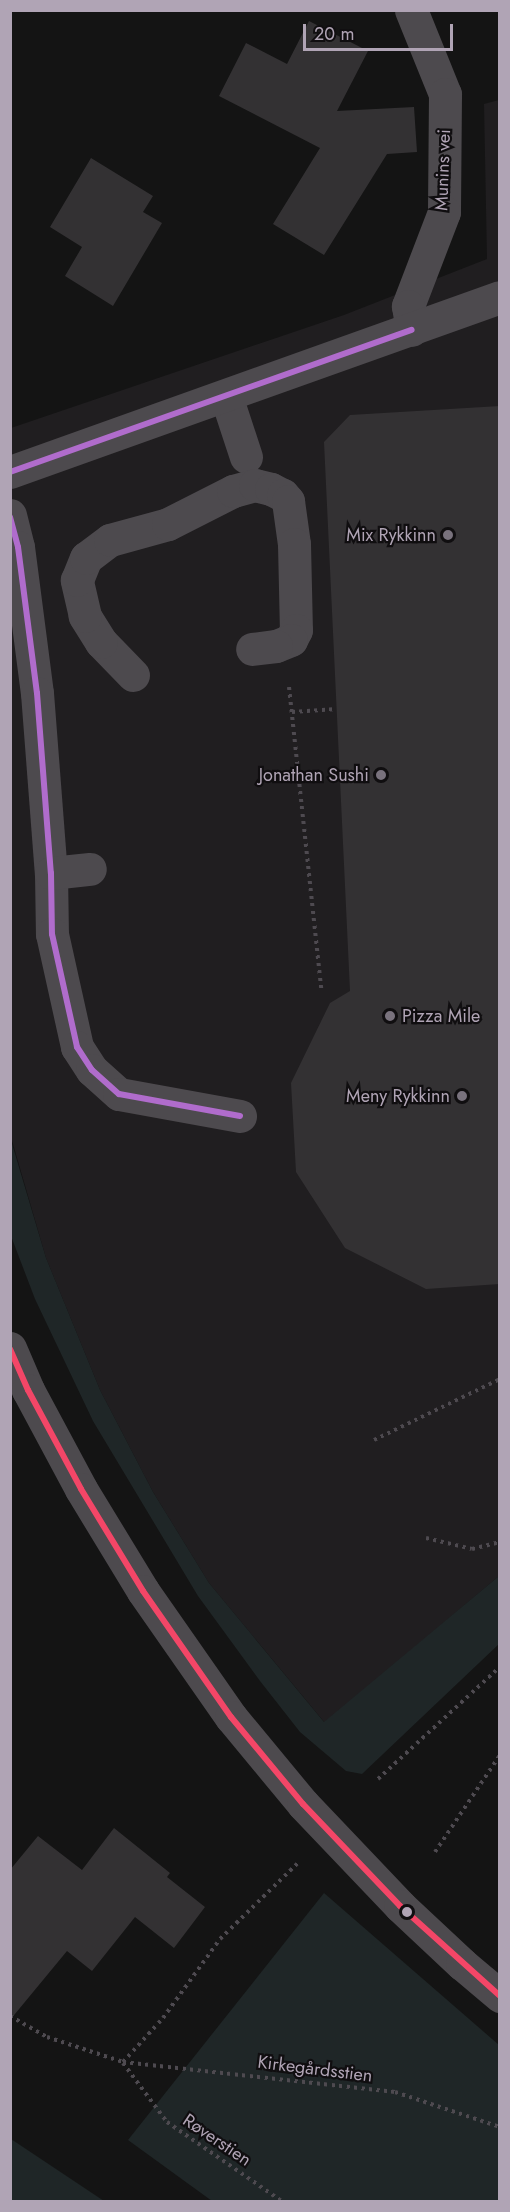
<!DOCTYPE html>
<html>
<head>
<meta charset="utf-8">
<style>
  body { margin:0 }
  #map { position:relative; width:510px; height:2212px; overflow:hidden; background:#141414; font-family:Jost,sans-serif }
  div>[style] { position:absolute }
  .built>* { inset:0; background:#201e20 }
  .green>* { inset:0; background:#1f2627 }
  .building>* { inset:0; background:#333133 }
  .path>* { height:4px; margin-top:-2px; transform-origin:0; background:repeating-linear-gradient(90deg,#4e4a50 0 3px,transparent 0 7.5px) }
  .minor>* { height:33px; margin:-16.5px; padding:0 16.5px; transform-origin:16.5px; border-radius:16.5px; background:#4d4a4e }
  .bus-1>* { height:6px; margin:-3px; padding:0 3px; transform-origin:3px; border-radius:3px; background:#b06ccc }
  .bus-2>* { height:6px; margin:-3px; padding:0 3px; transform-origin:3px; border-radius:3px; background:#f34667 }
  .dots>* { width:16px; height:16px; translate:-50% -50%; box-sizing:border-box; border:3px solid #100e10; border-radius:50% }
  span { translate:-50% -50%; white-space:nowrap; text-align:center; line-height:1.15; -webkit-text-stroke:4.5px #100e10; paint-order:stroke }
  .street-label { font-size:18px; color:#b0a4b5 }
  .poi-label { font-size:18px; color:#b0a4b5 }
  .right { translate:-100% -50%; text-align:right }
  .left { translate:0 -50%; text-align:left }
  .frame { position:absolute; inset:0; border:12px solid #b0a4b5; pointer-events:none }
  .scale { position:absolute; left:303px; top:24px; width:150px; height:27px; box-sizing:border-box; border:3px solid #b0a4b5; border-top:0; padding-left:8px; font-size:18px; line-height:21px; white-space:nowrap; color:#b0a4b5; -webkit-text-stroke:4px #100e10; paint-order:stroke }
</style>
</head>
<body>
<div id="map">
  <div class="built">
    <div style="clip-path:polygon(499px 100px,499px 1576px,325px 1723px,209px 1583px,153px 1492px,100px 1390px,46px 1258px,11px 1137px,11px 428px,344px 315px,487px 259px,484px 104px)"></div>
  </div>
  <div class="green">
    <div style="clip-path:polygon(10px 1137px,46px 1258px,100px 1390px,153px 1492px,209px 1583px,324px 1722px,499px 1576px,499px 1644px,362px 1774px,346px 1771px,300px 1732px,260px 1681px,198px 1596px,93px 1421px,35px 1299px,11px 1236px)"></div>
    <div style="clip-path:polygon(324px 1893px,499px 2045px,499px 2201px,212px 2201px,128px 2140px)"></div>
    <div style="clip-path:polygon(11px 2139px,104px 2201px,11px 2201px)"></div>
  </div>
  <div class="building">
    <div style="clip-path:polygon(309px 21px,368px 51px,337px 111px,414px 107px,417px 152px,387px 154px,324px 255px,273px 224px,320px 148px,219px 96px,246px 43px,287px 64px)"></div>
    <div style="clip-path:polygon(91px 158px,153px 196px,143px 212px,162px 223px,113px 306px,65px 276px,82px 247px,50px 227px)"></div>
    <div style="clip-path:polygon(500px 406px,500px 1284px,426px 1289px,345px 1248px,296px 1172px,291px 1083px,330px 1003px,350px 991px,324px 442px,350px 415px)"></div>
    <div style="clip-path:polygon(114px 1828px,170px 1873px,167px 1877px,205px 1907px,174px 1948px,135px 1917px,92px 1971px,67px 1951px,10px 2020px,10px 1870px,38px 1836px,82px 1870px)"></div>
  </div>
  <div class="path">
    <div style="left:289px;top:687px;width:303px;rotate:83.9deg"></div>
    <div style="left:292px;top:712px;width:45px;rotate:-3.8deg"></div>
    <div style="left:374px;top:1440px;width:140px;rotate:-25.8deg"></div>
    <div style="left:426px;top:1538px;width:47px;rotate:13.4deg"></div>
    <div style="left:472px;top:1549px;width:29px;rotate:-14deg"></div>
    <div style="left:378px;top:1779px;width:166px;rotate:-42.6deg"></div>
    <div style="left:435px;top:1852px;width:117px;rotate:-56.2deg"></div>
    <div style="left:10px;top:2016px;width:43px;rotate:29.6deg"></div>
    <div style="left:47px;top:2037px;width:80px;rotate:18.2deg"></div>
    <div style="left:123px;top:2062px;width:274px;rotate:6.3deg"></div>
    <div style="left:395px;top:2092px;width:111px;rotate:18.4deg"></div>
    <div style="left:123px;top:2062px;width:59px;rotate:-47.7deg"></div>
    <div style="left:163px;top:2018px;width:97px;rotate:-54.2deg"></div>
    <div style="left:220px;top:1939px;width:109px;rotate:-44.3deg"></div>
    <div style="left:123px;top:2063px;width:74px;rotate:53.3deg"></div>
    <div style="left:167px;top:2122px;width:141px;rotate:34.6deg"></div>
  </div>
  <div class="minor">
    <div style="left:411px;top:10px;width:91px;rotate:68deg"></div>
    <div style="left:445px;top:94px;width:118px;rotate:90.5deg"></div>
    <div style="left:444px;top:212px;width:101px;rotate:111deg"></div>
    <div style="left:408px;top:306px;width:24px;rotate:81deg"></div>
    <div style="left:226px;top:396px;width:64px;rotate:71.8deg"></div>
    <div style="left:10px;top:472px;width:520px;rotate:-19.65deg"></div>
    <div style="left:10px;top:515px;width:33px;rotate:76deg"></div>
    <div style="left:18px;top:547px;width:147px;rotate:82.6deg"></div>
    <div style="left:37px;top:693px;width:181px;rotate:85.6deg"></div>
    <div style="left:51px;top:873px;width:61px;rotate:89.1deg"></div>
    <div style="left:52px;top:934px;width:116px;rotate:77.5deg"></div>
    <div style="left:77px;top:1047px;width:27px;rotate:57deg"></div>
    <div style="left:92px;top:1070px;width:36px;rotate:42deg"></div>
    <div style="left:119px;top:1094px;width:123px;rotate:10.3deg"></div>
    <div style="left:133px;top:675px;width:46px;rotate:-134.1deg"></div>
    <div style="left:101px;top:642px;width:31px;rotate:-122deg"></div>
    <div style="left:85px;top:616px;width:37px;rotate:-103deg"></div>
    <div style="left:77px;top:580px;width:24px;rotate:-68deg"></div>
    <div style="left:86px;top:558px;width:30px;rotate:-37deg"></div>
    <div style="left:110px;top:540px;width:60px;rotate:-15.4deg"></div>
    <div style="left:168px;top:524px;width:73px;rotate:-26.9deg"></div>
    <div style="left:233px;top:491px;width:23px;rotate:-15deg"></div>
    <div style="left:255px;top:485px;width:16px;rotate:14deg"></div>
    <div style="left:271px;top:489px;width:13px;rotate:27deg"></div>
    <div style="left:283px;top:495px;width:8px;rotate:50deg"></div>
    <div style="left:288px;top:501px;width:43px;rotate:82.1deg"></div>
    <div style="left:294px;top:544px;width:86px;rotate:88.7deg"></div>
    <div style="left:296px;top:630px;width:11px;rotate:117deg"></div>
    <div style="left:291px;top:640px;width:16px;rotate:158deg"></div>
    <div style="left:276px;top:646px;width:24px;rotate:173deg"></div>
    <div style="left:51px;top:873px;width:39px;rotate:-6deg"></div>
    <div style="left:10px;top:1348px;width:46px;rotate:66.8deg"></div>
    <div style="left:28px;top:1390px;width:112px;rotate:61.8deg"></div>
    <div style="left:81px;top:1489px;width:119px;rotate:58.7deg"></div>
    <div style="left:143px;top:1591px;width:154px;rotate:55.1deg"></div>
    <div style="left:231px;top:1717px;width:113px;rotate:50.4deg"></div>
    <div style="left:303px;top:1804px;width:141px;rotate:46.4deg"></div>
    <div style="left:400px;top:1906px;width:85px;rotate:43.1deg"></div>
    <div style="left:462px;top:1964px;width:50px;rotate:40.1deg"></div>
  </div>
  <div class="bus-1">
    <div style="left:10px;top:472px;width:426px;rotate:-19.5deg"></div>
    <div style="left:10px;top:517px;width:31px;rotate:75deg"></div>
    <div style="left:18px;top:547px;width:147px;rotate:82.6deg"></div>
    <div style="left:37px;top:693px;width:181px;rotate:85.6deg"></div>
    <div style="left:51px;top:873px;width:61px;rotate:89.1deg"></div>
    <div style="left:52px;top:934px;width:116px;rotate:77.5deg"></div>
    <div style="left:77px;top:1047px;width:27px;rotate:57deg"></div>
    <div style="left:92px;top:1070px;width:36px;rotate:42deg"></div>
    <div style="left:119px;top:1094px;width:123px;rotate:10.3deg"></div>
  </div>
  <div class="bus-2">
    <div style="left:10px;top:1349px;width:45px;rotate:66.3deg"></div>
    <div style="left:28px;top:1390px;width:112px;rotate:61.8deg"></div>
    <div style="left:81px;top:1489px;width:119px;rotate:58.7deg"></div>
    <div style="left:143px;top:1591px;width:154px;rotate:55.1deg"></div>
    <div style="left:231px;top:1717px;width:113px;rotate:50.4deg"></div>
    <div style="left:303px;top:1804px;width:141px;rotate:46.4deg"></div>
    <div style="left:400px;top:1906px;width:135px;rotate:42deg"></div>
  </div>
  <div class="dots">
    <div style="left:448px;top:535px;background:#79727d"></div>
    <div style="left:381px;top:775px;background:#79727d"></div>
    <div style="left:390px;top:1016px;background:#79727d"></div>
    <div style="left:462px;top:1096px;background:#79727d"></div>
    <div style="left:407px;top:1912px;background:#b0a4b5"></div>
  </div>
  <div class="street-label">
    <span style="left:443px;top:170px;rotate:-88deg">Munins vei</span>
    <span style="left:315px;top:2069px;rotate:7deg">Kirkegårdsstien</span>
    <span style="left:217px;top:2140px;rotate:34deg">Røverstien</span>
  </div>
  <div class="poi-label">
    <span class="right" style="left:436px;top:535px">Mix Rykkinn</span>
    <span class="right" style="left:369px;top:775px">Jonathan Sushi</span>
    <span class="left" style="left:402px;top:1016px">Pizza Mile</span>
    <span class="right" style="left:450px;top:1096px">Meny Rykkinn</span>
  </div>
  <div class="frame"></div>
  <div class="scale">20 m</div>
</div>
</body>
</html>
